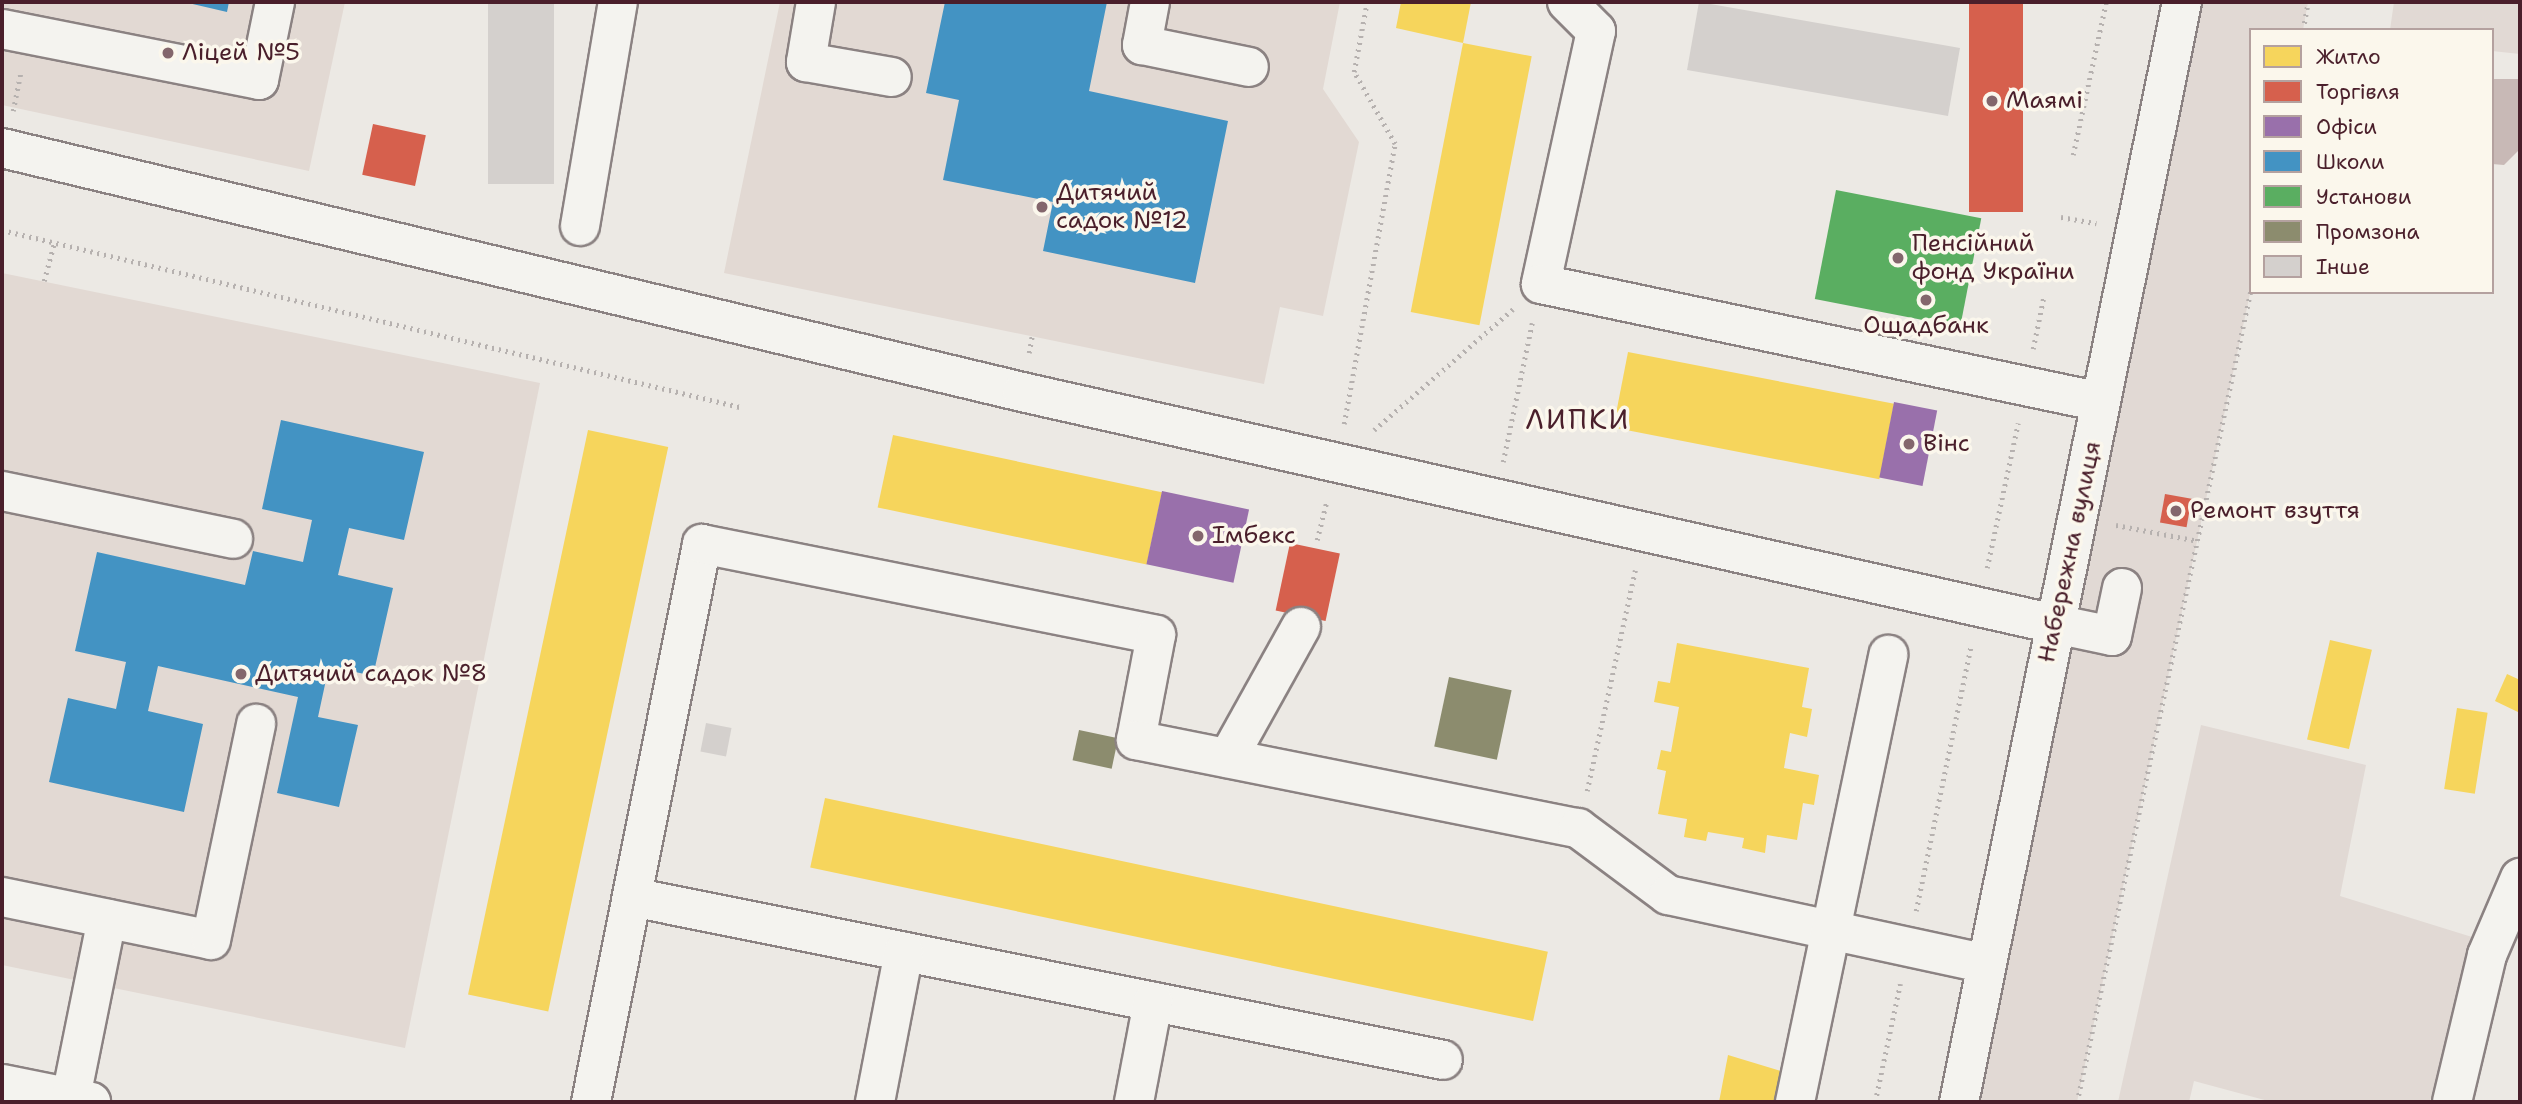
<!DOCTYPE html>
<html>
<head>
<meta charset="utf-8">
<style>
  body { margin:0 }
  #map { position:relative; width:2522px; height:1104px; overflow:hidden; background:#ece9e4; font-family:"Shantell Sans",sans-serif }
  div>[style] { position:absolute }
  .built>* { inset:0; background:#e2d9d3 }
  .green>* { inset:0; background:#e1d9d4 }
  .water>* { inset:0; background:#c8b9b6 }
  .homes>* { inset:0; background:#f6d55c; transform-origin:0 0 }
  .shops>* { inset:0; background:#d6604d; transform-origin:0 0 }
  .offices>* { inset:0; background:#9970ab; transform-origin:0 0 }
  .schools>* { inset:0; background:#4393c3 }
  .public>* { inset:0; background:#5aae61; transform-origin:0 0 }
  .industry>* { inset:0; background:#8c8c6e; transform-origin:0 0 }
  .building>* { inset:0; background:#d4d0cd; transform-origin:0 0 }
  .path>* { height:4.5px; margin-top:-2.25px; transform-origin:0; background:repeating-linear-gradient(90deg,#b6b1af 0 2px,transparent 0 7px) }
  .roads { filter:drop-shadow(2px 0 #8b8282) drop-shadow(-2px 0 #8b8282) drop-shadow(0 2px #8b8282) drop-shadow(0 -2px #8b8282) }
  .minor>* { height:38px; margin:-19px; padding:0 19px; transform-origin:19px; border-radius:19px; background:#f4f3ef }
  .dots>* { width:19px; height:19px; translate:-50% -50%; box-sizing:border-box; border:4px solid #fbf7ec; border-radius:50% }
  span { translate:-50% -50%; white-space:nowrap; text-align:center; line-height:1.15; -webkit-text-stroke:7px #fbf7ec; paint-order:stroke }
  .poi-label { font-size:24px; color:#4a1f2b }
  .left { translate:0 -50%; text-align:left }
  .street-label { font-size:24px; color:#4a1f2b }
  .quarter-label { font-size:28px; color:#4a1f2b; letter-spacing:2px }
  .frame { position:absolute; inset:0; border:4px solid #4a1f2b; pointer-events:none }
  .legend { position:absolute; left:2249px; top:28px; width:245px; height:266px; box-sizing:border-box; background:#fbf7ec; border:2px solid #b4a19f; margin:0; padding:9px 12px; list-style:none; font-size:21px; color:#4a1f2b }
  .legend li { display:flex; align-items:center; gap:14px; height:35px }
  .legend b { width:35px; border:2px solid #b4a19f }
</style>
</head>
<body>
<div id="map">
  <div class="built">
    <div style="clip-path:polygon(2px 2px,345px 2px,309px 171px,2px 105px)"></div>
    <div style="clip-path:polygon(780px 2px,1340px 2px,1323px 89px,1359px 142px,1323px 316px,1280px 307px,1264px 384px,724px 273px)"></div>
    <div style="clip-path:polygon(2px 273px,540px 383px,405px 1048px,2px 965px)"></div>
  </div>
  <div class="green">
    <div style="clip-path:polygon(2182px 2px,2308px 2px,2303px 30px,2251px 30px,2251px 289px,2077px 1102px,1959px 1102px)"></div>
    <div style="clip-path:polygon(2394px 2px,2520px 2px,2520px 54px,2492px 51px,2492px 30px,2390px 30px)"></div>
    <div style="clip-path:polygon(2201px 725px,2366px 765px,2340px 896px,2472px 937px,2430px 1102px,2272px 1102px,2194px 1081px,2189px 1102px,2118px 1102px)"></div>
  </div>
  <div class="water">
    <div style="clip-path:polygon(2492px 79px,2520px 79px,2520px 149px,2504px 165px,2492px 164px)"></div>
  </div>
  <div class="homes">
    <div style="clip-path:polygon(1401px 2px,1471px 2px,1463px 43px,1396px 28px)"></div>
    <div style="left:1463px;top:43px;width:70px;height:274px;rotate:11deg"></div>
    <div style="left:1628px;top:352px;width:271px;height:77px;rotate:11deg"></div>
    <div style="left:588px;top:430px;width:82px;height:577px;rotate:12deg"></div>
    <div style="left:893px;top:435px;width:275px;height:74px;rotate:12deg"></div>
    <div style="left:2330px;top:640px;width:43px;height:102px;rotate:13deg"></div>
    <div style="clip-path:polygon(1677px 643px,1809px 668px,1802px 707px,1812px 709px,1807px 737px,1790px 733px,1784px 768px,1819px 775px,1814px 805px,1803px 803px,1797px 840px,1767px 835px,1765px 853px,1742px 848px,1744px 838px,1708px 832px,1706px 841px,1684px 837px,1687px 819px,1658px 814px,1666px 771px,1657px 769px,1661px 750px,1671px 752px,1679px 707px,1654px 702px,1658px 681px,1670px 683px)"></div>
    <div style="clip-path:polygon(2507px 674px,2520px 680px,2520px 713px,2495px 701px)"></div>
    <div style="left:2457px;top:708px;width:31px;height:82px;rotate:9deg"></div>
    <div style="left:825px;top:798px;width:739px;height:71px;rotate:12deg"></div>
    <div style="clip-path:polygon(1728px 1055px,1787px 1073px,1780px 1102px,1719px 1102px)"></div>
  </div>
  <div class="shops">
    <div style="left:1969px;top:2px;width:54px;height:210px"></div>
    <div style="left:373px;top:124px;width:54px;height:52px;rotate:12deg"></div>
    <div style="left:2165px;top:494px;width:27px;height:29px;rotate:10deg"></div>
    <div style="left:1290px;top:543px;width:51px;height:69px;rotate:12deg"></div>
  </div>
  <div class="offices">
    <div style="left:1894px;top:402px;width:44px;height:77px;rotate:11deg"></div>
    <div style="left:1162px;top:491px;width:89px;height:75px;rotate:12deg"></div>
  </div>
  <div class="schools">
    <div style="clip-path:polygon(184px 2px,229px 2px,227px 12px)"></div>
    <div style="clip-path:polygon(945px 2px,1107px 2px,1089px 91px,1228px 121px,1195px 283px,1043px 251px,1053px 202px,943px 180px,959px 100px,926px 93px)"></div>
    <div style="clip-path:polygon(281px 420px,424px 452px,404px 540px,349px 528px,338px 575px,393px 588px,373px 676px,329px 666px,318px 717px,358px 725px,339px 807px,277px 793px,298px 697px,158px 666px,148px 711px,203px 724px,184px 812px,49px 782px,68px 698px,116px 709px,126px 662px,75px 651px,97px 552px,245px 585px,253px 551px,303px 562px,312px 520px,262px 509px)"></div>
  </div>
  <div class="public">
    <div style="left:1836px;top:190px;width:148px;height:111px;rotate:11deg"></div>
  </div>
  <div class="industry">
    <div style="left:1449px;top:677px;width:64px;height:71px;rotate:12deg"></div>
    <div style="left:1079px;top:730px;width:40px;height:31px;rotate:12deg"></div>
  </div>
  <div class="building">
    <div style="left:488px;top:2px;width:66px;height:182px"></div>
    <div style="left:1699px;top:2px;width:265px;height:69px;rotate:10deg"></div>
    <div style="left:706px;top:723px;width:26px;height:29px;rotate:11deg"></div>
  </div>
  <div class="path">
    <div style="left:2303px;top:30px;width:28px;rotate:-80deg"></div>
    <div style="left:13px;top:111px;width:41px;rotate:-78.7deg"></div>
    <div style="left:2073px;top:155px;width:157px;rotate:-77.8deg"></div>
    <div style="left:2061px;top:217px;width:36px;rotate:10deg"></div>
    <div style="left:2px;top:230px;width:759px;rotate:13.49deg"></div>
    <div style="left:44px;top:281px;width:39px;rotate:-75deg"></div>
    <div style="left:2033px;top:349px;width:55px;rotate:-78.5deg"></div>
    <div style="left:1029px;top:353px;width:17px;rotate:-80deg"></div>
    <div style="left:1344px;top:424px;width:285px;rotate:-79.7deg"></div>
    <div style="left:1395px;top:144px;width:83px;rotate:-119.7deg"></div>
    <div style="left:1354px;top:72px;width:71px;rotate:-79.5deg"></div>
    <div style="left:1374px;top:430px;width:184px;rotate:-41deg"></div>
    <div style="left:1503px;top:462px;width:142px;rotate:-78.2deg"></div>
    <div style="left:2116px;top:525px;width:84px;rotate:11deg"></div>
    <div style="left:1317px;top:540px;width:41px;rotate:-76deg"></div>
    <div style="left:1987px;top:568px;width:148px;rotate:-77.9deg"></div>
    <div style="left:1587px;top:791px;width:226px;rotate:-77.7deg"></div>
    <div style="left:1916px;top:911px;width:272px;rotate:-78.3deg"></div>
    <div style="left:1875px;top:1102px;width:121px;rotate:-78deg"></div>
    <div style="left:2077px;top:1102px;width:831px;rotate:-77.92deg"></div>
  </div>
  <div class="roads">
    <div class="minor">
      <div style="left:816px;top:2px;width:61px;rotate:99.5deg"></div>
      <div style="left:806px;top:62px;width:87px;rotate:9.9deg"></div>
      <div style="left:1150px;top:2px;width:44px;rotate:100.5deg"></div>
      <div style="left:1142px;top:45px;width:109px;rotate:11.6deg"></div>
      <div style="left:1567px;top:2px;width:41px;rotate:45deg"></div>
      <div style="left:1596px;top:31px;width:259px;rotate:102.3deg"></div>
      <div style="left:1541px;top:284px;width:572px;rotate:11.9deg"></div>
      <div style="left:2px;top:29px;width:262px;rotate:11.2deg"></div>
      <div style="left:259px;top:80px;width:80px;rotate:-78.4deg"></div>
      <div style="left:2px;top:148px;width:1049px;rotate:13.45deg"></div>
      <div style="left:1022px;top:392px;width:1059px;rotate:12.66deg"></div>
      <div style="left:2055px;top:624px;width:58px;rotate:11.9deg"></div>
      <div style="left:2112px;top:636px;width:49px;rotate:-78.2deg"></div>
      <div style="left:580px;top:226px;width:227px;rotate:-80.4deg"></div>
      <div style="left:2px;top:491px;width:236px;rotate:11.7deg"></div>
      <div style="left:1228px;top:758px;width:150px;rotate:-60.9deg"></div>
      <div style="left:2px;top:897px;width:213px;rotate:11.6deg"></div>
      <div style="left:211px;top:940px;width:221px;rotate:-78.2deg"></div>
      <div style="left:632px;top:897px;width:827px;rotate:11.36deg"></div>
      <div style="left:2px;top:1084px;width:91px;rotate:11.4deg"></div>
      <div style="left:70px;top:1102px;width:187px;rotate:-78.6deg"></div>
      <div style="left:591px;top:1102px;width:569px;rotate:-78.75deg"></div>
      <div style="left:702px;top:544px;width:463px;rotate:11.3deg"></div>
      <div style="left:1156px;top:635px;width:107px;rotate:100.8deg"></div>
      <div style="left:1136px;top:740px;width:451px;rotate:11.3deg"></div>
      <div style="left:1578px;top:828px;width:112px;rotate:36.7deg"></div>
      <div style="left:1668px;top:895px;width:326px;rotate:12.2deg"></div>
      <div style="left:875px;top:1102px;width:153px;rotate:-79.1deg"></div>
      <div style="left:1134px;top:1102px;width:102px;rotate:-79.2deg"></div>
      <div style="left:1795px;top:1102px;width:457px;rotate:-78.2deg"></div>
      <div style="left:1959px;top:1102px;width:1122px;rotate:-78.54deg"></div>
      <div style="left:2452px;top:1102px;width:151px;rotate:-76.6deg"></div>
      <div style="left:2487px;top:955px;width:84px;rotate:-66.8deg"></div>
    </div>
  </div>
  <div class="dots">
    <div style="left:168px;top:53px;background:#83666c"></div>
    <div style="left:1992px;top:101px;background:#83666c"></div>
    <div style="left:1042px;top:207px;background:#83666c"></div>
    <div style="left:1898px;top:258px;background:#83666c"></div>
    <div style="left:1926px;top:300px;background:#83666c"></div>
    <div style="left:1909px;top:444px;background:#83666c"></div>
    <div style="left:2176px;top:511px;background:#83666c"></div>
    <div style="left:1198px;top:536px;background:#83666c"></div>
    <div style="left:241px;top:674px;background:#83666c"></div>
  </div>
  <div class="poi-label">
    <span class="left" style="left:182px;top:53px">Ліцей №5</span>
    <span class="left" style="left:2006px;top:101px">Маямі</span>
    <span class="left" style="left:1056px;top:207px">Дитячий<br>садок №12</span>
    <span class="left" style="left:1912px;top:258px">Пенсійний<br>фонд України</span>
    <span style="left:1926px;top:326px">Ощадбанк</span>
    <span class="left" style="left:1923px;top:444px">Вінс</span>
    <span class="left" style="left:2190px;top:511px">Ремонт взуття</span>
    <span class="left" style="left:1212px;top:536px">Імбекс</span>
    <span class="left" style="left:255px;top:674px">Дитячий садок №8</span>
  </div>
  <div class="street-label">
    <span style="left:2070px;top:552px;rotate:-78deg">Набережна вулиця</span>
  </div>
  <div class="quarter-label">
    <span style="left:1578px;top:419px">ЛИПКИ</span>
  </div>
  <div class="frame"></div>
  <ul class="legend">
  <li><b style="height:19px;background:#f6d55c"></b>Житло</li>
  <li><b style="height:19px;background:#d6604d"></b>Торгівля</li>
  <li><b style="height:19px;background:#9970ab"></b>Офіси</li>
  <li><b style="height:19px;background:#4393c3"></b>Школи</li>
  <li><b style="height:19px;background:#5aae61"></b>Установи</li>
  <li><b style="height:19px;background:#8c8c6e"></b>Промзона</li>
  <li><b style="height:19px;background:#d4d0cd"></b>Інше</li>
  </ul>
</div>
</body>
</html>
